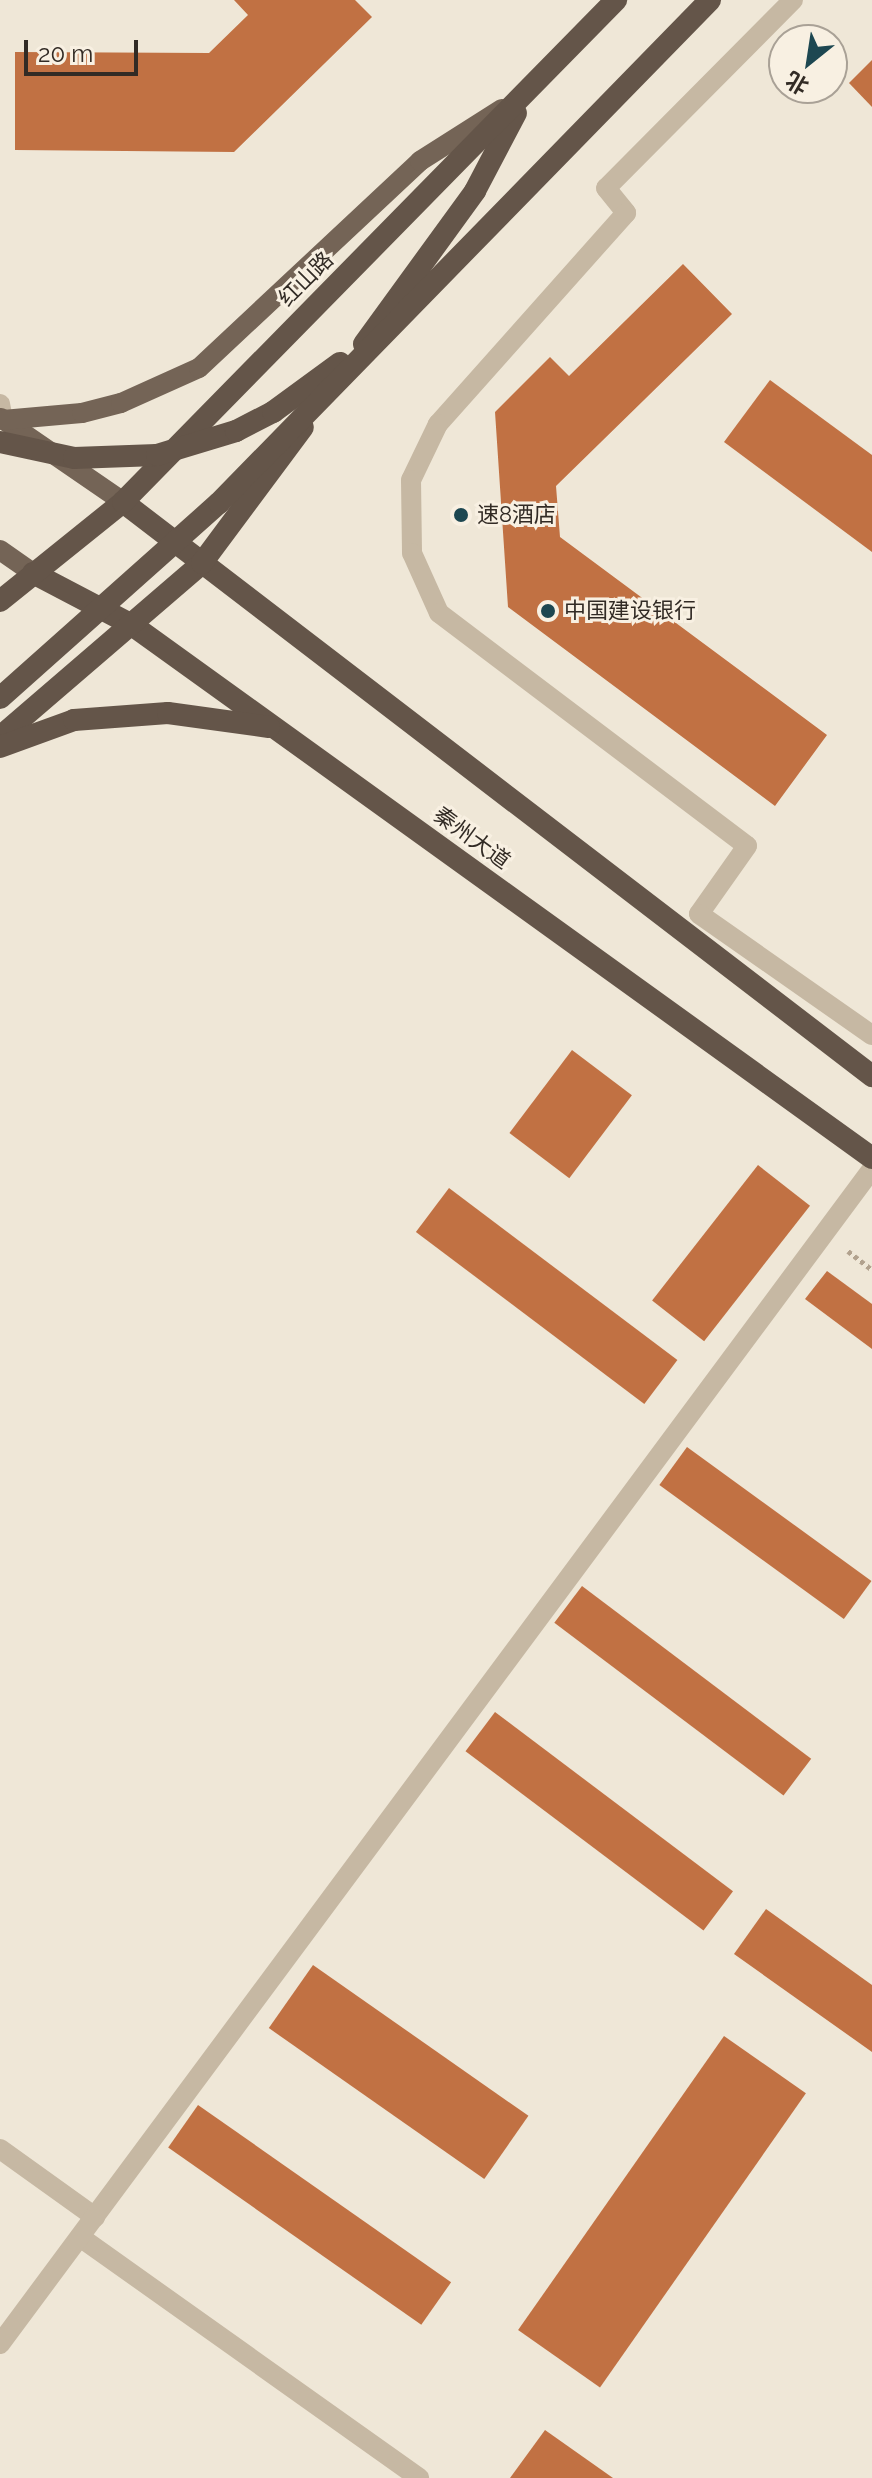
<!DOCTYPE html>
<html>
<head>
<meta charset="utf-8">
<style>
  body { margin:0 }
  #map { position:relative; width:872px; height:2478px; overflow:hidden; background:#efe7d7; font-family:Raleway,"Noto Sans SC",sans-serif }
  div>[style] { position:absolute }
  .building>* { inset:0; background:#c17143; transform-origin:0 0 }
  .path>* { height:5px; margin-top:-2.5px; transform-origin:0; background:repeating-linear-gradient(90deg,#b2a28e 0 4px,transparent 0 8px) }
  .service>* { height:20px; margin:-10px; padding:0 10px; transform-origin:10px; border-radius:10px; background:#c6b8a3 }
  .primary>* { height:20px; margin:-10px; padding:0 10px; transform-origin:10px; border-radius:10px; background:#746456 }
  .trunk>* { height:22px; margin:-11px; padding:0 11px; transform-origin:11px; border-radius:11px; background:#645549 }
  .trunk-bridge>* { height:22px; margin:-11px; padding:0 11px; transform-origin:11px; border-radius:11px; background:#645549 }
  .dots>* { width:22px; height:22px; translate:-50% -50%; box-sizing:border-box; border:4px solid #f8f0e2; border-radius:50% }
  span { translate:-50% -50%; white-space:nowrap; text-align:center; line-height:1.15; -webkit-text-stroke:6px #f8f0e2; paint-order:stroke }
  .street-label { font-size:22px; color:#322b25 }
  .poi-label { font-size:22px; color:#322b25 }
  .left { translate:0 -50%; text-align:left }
  .north { position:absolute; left:768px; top:24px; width:80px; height:80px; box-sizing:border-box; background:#f8f0e2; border:2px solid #a9a196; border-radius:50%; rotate:210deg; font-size:22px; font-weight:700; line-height:32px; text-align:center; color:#322b25 }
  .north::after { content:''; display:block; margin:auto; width:28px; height:36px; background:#1d4751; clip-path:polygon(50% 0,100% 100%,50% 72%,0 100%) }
  .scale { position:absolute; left:24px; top:40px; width:114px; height:36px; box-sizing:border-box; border:4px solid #322b25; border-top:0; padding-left:10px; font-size:24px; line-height:28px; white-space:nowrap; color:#322b25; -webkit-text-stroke:6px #f8f0e2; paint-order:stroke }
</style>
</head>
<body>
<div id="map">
  <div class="building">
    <div style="clip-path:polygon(234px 0,355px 0,372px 17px,234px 152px,15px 150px,15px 52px,209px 53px,248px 15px)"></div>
    <div style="clip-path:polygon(872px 60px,872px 107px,849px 83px)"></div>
    <div style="clip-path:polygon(683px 264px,732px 314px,556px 486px,560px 537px,827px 735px,775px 806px,508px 607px,495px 412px,550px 357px,569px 376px)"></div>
    <div style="clip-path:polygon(770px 380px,872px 455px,872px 552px,724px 442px)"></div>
    <div style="left:572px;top:1050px;width:75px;height:104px;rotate:37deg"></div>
    <div style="left:758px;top:1165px;width:66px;height:172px;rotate:38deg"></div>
    <div style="left:449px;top:1188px;width:286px;height:55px;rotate:37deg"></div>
    <div style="clip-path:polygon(827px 1271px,872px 1304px,872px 1349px,805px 1299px)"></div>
    <div style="left:687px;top:1447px;width:228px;height:47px;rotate:36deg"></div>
    <div style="left:582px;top:1586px;width:287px;height:46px;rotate:37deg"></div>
    <div style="left:495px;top:1712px;width:298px;height:49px;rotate:37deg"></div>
    <div style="clip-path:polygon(766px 1909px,872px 1985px,872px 2052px,734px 1954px)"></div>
    <div style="left:313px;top:1965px;width:263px;height:77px;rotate:35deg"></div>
    <div style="left:724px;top:2036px;width:100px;height:359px;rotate:35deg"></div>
    <div style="left:198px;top:2105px;width:309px;height:52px;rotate:35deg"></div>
    <div style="clip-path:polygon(545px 2430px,613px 2478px,510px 2478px)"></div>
  </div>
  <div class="path">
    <div style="left:848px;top:1251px;width:31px;rotate:38deg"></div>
  </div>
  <div class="service">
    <div style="left:793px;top:0;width:265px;rotate:134.8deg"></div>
    <div style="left:606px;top:188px;width:32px;rotate:51deg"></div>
    <div style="left:626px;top:213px;width:283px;rotate:131.7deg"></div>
    <div style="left:438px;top:424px;width:62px;rotate:115.7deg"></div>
    <div style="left:411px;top:480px;width:73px;rotate:89.2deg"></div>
    <div style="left:412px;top:553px;width:66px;rotate:65.8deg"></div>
    <div style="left:439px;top:613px;width:386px;rotate:37.1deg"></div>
    <div style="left:747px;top:846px;width:83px;rotate:125.2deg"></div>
    <div style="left:699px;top:914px;width:211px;rotate:35deg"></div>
    <div style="left:0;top:404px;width:16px;rotate:79deg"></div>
    <div style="left:0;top:2149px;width:117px;rotate:35.6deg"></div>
    <div style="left:80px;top:2237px;width:416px;rotate:35.4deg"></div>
    <div style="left:0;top:2344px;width:1463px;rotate:-53.42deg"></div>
  </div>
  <div class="primary">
    <div style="left:1px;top:418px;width:148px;rotate:34.5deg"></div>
    <div style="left:3px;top:420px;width:79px;rotate:-5.1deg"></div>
    <div style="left:82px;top:413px;width:40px;rotate:-14.4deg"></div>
    <div style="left:121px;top:403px;width:85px;rotate:-24.2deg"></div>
    <div style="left:199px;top:368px;width:303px;rotate:-43.1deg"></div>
    <div style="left:420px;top:161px;width:97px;rotate:-32.4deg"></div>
    <div style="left:0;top:550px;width:40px;rotate:34.9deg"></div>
  </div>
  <div class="trunk">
    <div style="left:364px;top:344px;width:189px;rotate:-54deg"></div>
    <div style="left:475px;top:191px;width:88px;rotate:-62.3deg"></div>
    <div style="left:123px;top:502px;width:944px;rotate:37.46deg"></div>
    <div style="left:33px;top:573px;width:112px;rotate:27.7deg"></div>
    <div style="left:132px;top:625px;width:912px;rotate:35.76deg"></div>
    <div style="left:0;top:601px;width:158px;rotate:-38.8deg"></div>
    <div style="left:123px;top:502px;width:704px;rotate:-45.52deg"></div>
    <div style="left:0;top:737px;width:267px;rotate:-40.7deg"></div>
    <div style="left:202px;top:563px;width:169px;rotate:-53.4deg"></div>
    <div style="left:0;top:747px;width:79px;rotate:-20deg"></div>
    <div style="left:74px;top:720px;width:94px;rotate:-4.3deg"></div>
    <div style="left:168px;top:713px;width:102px;rotate:7.9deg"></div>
  </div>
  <div class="trunk-bridge">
    <div style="left:0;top:442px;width:76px;rotate:12.2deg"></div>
    <div style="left:74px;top:458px;width:83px;rotate:-2.1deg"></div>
    <div style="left:157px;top:455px;width:83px;rotate:-16.9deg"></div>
    <div style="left:236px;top:431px;width:42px;rotate:-27.2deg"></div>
    <div style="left:273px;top:412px;width:83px;rotate:-36.2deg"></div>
    <div style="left:0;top:698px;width:293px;rotate:-41.7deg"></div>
    <div style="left:219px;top:503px;width:703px;rotate:-45.69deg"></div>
  </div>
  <div class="dots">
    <div style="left:461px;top:515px;background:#1d4751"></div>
    <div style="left:548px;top:611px;background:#1d4751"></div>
  </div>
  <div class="street-label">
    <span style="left:306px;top:279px;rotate:-45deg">红山路</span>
    <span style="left:472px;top:838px;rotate:36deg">秦州大道</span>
  </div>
  <div class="poi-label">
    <span class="left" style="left:477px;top:515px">速8酒店</span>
    <span class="left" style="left:564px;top:611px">中国建设银行</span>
  </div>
  <div class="north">北</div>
  <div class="scale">20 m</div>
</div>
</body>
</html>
